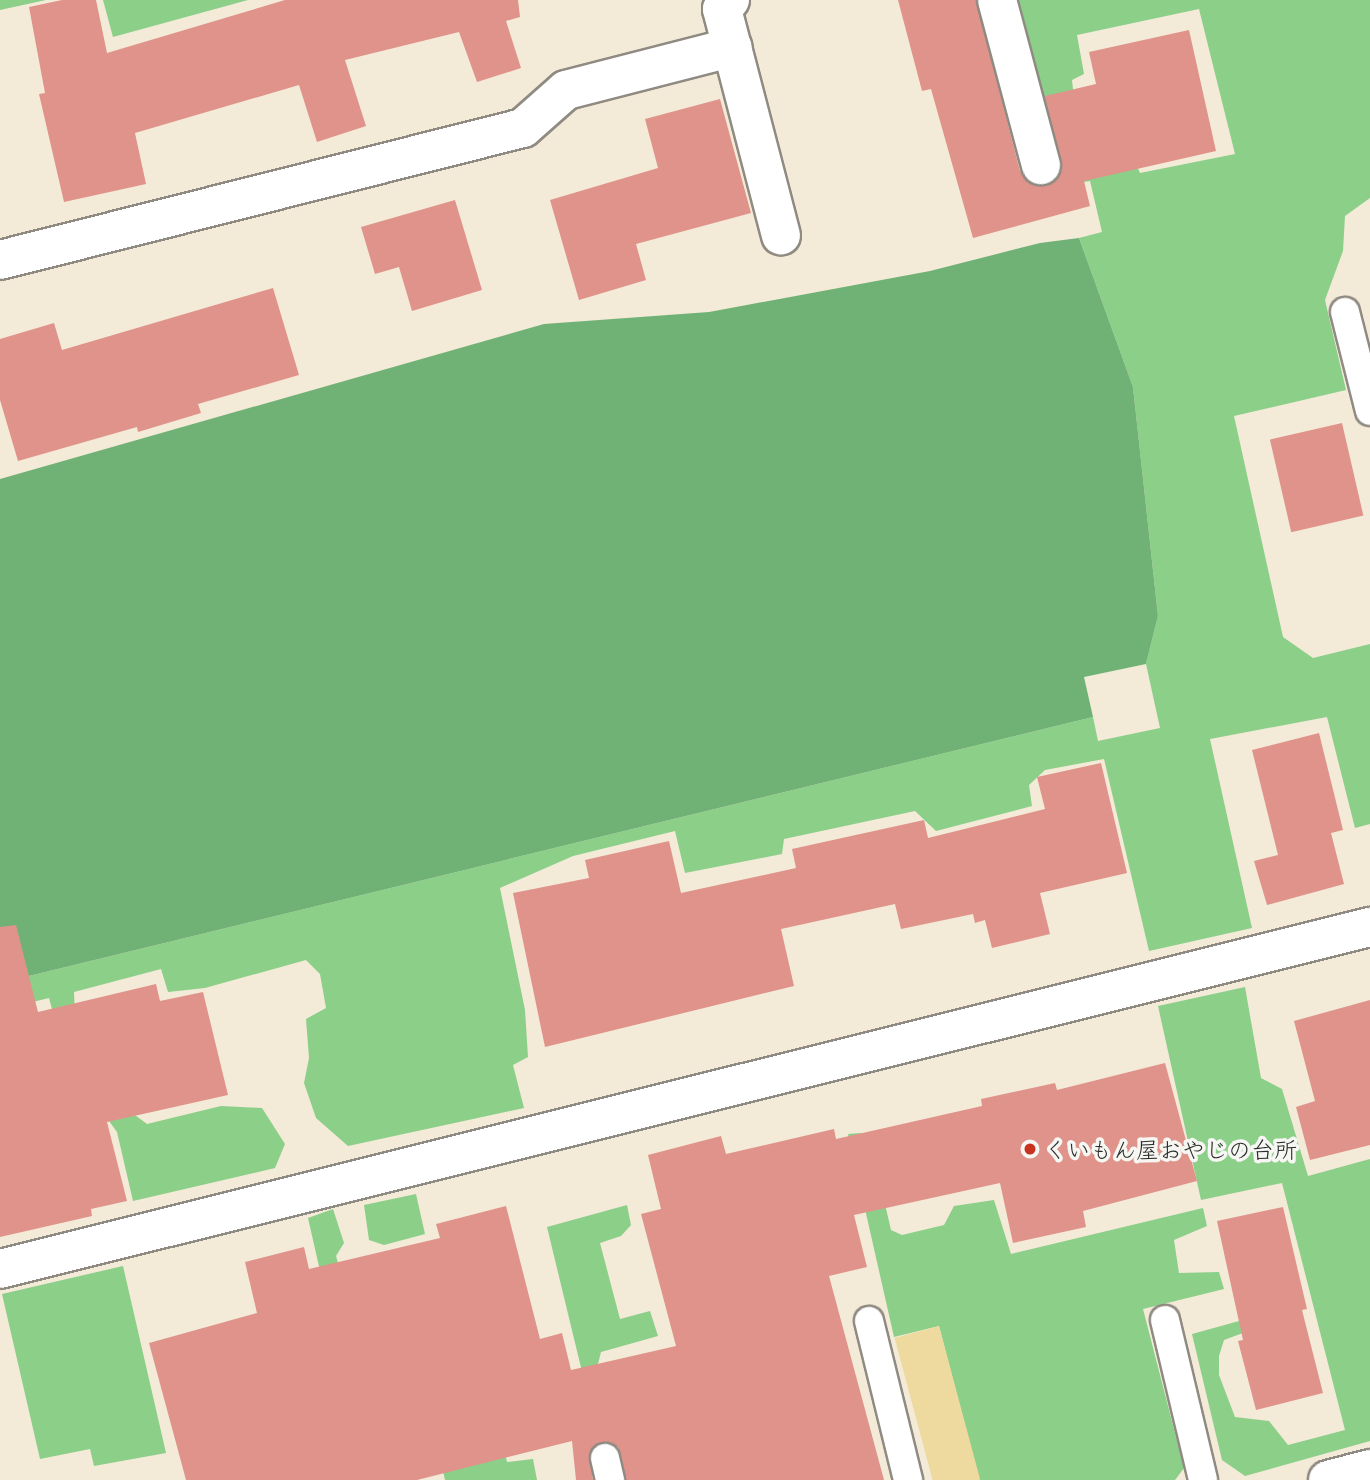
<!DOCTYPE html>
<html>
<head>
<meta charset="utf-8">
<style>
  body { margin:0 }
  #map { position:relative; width:1370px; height:1480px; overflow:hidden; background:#f3ead8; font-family:Mali,"Klee One",sans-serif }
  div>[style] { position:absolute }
  .green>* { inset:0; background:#8bcf89 }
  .forest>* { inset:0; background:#70b275 }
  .sand>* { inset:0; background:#eeda9e; transform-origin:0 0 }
  .building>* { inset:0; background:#e0938a; transform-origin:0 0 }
  .roads { filter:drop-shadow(2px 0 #8f8a82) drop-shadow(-2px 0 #8f8a82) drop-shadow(0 2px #8f8a82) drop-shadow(0 -2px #8f8a82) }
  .lane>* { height:28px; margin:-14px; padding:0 14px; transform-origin:14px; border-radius:14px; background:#fff }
  .street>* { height:38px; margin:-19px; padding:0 19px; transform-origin:19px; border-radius:19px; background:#fff }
  .dots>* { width:19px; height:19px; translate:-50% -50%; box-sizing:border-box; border:4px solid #f6f6f2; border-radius:50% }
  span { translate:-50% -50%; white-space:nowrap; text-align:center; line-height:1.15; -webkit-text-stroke:7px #f6f6f2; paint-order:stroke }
  .poi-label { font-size:23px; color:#2b2b2b }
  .left { translate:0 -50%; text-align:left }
</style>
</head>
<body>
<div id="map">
  <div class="green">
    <div style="clip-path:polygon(0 0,46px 0,0 10px)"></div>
    <div style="clip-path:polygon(103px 0,248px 0,113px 37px)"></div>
    <div style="clip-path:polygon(1019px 0,1370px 0,1370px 198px,1345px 216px,1343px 251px,1325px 300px,1346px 390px,1234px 416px,1283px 637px,1313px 658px,1370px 644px,1370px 824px,1355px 828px,1327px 717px,1210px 739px,1252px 928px,1149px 951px,1104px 759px,1045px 770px,1029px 785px,1032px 806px,936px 831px,915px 811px,784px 839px,782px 854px,685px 873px,675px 831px,573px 856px,500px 888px,525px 1010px,528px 1057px,513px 1065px,524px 1108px,348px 1146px,316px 1118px,304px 1083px,309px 1058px,306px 1019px,326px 1008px,320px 974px,306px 960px,205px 988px,168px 992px,161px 969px,74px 992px,76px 1039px,124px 1107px,147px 1124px,221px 1106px,262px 1108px,285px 1144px,275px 1168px,133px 1201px,117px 1132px,98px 1106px,72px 1083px,49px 998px,0 1010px,0 983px,1093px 717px,1098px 741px,1160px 728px,1146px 664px,1158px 616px,1133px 387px,1079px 238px,1102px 232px,1090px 181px,1065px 185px,1133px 157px,1140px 173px,1235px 154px,1199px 9px,1077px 35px,1084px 74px,1072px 80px,1076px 117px,1051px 123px)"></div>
    <div style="clip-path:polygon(1245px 987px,1261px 1078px,1282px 1089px,1308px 1176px,1370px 1159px,1370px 1441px,1245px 1476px,1222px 1460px,1192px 1334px,1250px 1318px,1251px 1330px,1224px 1340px,1219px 1356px,1219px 1375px,1235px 1417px,1269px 1421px,1288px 1445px,1345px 1430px,1282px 1183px,1201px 1200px,1158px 1006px)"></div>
    <div style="clip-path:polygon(861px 1133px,872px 1148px,891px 1230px,902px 1235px,944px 1225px,954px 1206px,994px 1200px,1011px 1254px,1203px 1208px,1207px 1226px,1174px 1240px,1179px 1273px,1219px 1272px,1224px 1289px,1143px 1309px,1184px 1468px,1175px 1480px,979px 1480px,939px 1326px,894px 1337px,848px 1134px)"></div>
    <div style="clip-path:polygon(416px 1194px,425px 1234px,384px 1245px,369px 1240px,364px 1205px)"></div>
    <div style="clip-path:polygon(627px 1205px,631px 1225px,621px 1236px,600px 1243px,620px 1319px,650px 1311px,658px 1336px,601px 1352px,597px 1368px,648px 1434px,600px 1446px,547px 1227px)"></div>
    <div style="clip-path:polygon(333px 1209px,344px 1243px,336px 1256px,346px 1290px,353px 1416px,308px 1218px)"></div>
    <div style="clip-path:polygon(123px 1266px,166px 1453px,94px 1466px,90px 1449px,40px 1459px,2px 1294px)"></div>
    <div style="clip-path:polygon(483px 1358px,507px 1462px,533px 1459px,537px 1480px,445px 1480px,434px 1430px)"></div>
  </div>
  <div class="forest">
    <div style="clip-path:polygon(1079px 238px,1133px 387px,1158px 616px,1146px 664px,1084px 677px,1093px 717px,0 983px,0 479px,544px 324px,709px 312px,930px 271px,1040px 243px)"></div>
  </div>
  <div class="sand">
    <div style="left:939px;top:1326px;width:159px;height:46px;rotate:75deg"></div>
  </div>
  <div class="building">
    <div style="clip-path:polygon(62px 0,96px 0,107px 53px,285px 0,518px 0,520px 17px,506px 21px,521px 68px,477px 82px,459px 32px,345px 60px,366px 126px,317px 142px,299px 85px,135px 133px,146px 184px,64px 202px,39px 94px,45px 93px,29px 7px)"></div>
    <div style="clip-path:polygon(898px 0,976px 0,1020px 171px,1035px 186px,1047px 186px,1062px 170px,1045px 96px,1096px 84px,1089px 52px,1189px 30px,1216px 151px,1084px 181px,1090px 206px,973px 238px,931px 89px,922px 91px)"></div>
    <div style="clip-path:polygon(720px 99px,751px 213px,636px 244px,646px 280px,579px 300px,550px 200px,658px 168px,645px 119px)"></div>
    <div style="clip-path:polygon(455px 200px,482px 290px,412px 311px,399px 267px,375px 274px,361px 227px)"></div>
    <div style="clip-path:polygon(273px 288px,299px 375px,198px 404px,201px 413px,138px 432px,137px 427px,18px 461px,0 400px,0 339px,54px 323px,62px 350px)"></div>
    <div style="left:1342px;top:423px;width:95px;height:74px;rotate:77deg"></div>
    <div style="clip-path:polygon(1319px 733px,1343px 830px,1331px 833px,1344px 884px,1267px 905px,1254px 861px,1278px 855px,1252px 750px)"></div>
    <div style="clip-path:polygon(1101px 763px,1127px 873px,1040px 893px,1050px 934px,992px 948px,985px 920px,975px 923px,973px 914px,901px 929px,895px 904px,781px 929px,794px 986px,545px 1047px,513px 893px,589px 878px,585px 860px,669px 841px,681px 893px,796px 868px,792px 849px,924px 820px,928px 838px,1045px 809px,1037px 777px)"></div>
    <div style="clip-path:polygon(16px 925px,38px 1012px,156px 984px,160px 1001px,203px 992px,228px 1095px,107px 1122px,127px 1201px,91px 1209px,92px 1216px,0 1237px,0 927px)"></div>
    <div style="clip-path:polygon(1370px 1000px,1370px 1145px,1310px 1160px,1296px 1107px,1315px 1101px,1294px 1021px)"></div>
    <div style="clip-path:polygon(1165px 1063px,1197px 1181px,1083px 1211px,1086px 1227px,1013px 1243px,1000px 1183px,854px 1215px,867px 1267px,829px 1276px,884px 1480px,626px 1480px,618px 1447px,602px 1442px,589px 1454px,593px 1480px,576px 1480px,572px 1441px,417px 1480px,186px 1480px,149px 1343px,257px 1313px,245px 1262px,304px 1247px,309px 1269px,440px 1238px,436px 1224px,506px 1206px,540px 1339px,562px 1333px,571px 1370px,676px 1346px,641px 1214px,661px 1209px,648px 1155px,721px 1136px,726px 1154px,834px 1129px,836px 1139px,982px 1106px,981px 1099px,1055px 1083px,1057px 1090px)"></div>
    <div style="clip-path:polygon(1283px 1207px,1307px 1309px,1302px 1310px,1323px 1393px,1256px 1410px,1238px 1341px,1243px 1340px,1217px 1221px)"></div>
  </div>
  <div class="roads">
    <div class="lane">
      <div style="left:1345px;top:312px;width:102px;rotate:75.8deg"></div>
      <div style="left:1165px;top:1320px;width:164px;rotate:76.6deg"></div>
      <div style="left:869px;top:1321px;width:164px;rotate:76.2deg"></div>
      <div style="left:605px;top:1458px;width:23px;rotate:77deg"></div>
    </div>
    <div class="street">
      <div style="left:730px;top:0;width:12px;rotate:132deg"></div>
      <div style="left:722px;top:9px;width:234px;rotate:75.4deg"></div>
      <div style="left:997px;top:0;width:171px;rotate:75.1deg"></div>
      <div style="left:0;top:260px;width:539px;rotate:-14.17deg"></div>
      <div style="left:523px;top:128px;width:57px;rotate:-41.5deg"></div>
      <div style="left:566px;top:90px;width:172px;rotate:-14.4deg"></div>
      <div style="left:0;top:1269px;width:1412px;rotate:-14.02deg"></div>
      <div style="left:1328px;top:1480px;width:43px;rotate:-14.7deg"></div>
    </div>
  </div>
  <div class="dots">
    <div style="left:1030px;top:1149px;background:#c8321e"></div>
  </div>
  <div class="poi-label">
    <span class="left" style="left:1044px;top:1149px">くいもん屋おやじの台所</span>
  </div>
</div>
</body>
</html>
